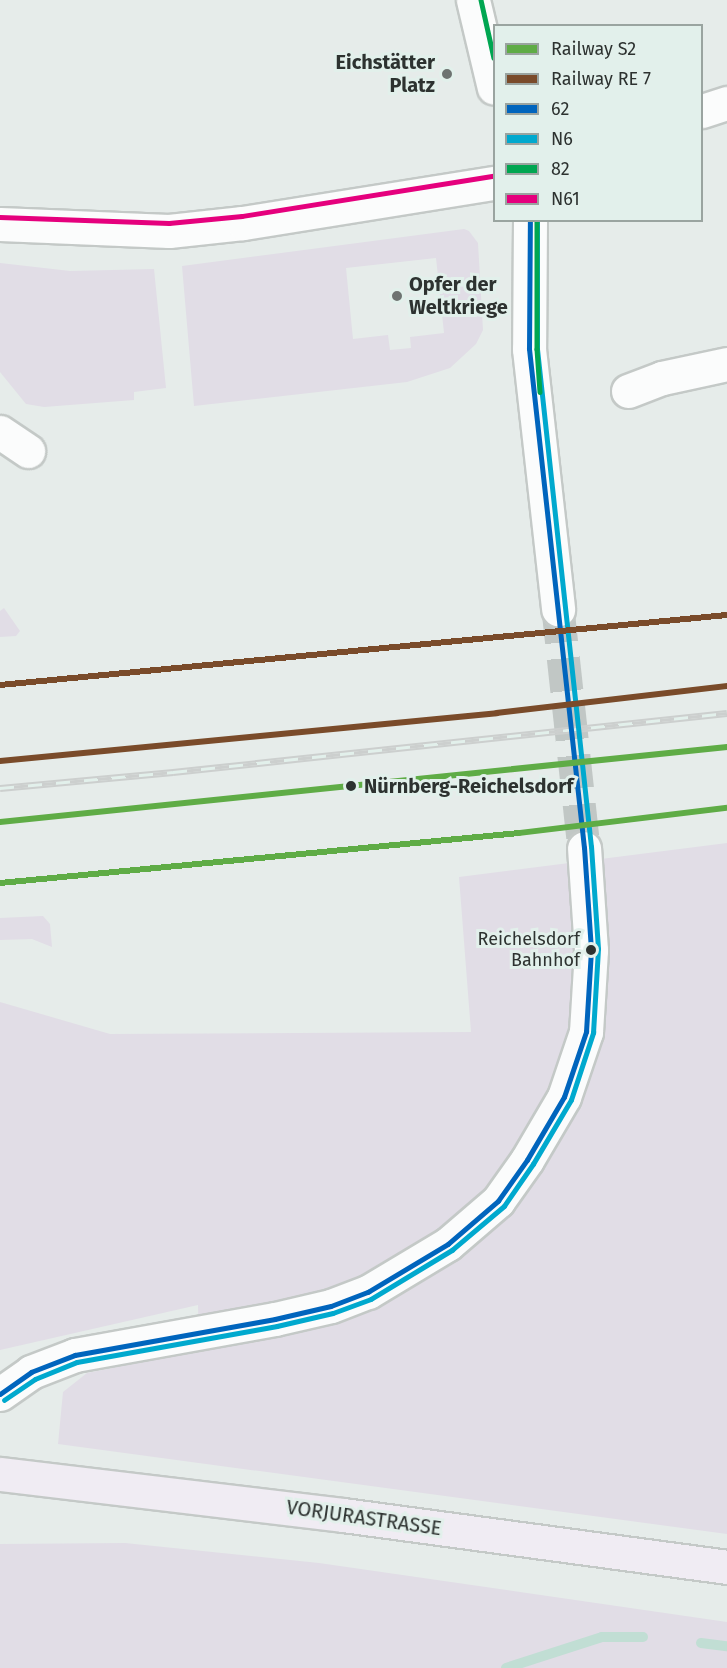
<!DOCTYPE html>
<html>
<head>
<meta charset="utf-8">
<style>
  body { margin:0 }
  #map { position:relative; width:727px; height:1668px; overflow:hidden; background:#e6ecea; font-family:"Fira Sans",sans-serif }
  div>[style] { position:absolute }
  .green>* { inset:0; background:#e1dde6 }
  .stream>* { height:10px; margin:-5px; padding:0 5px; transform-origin:5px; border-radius:5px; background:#c1ded4 }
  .minor-tunnel>* { height:33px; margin-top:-16.5px; transform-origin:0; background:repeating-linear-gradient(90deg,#c1c7c5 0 33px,transparent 0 49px) }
  .roads { filter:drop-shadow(2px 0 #c4c9c7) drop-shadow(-2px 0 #c4c9c7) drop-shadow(0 2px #c4c9c7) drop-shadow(0 -2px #c4c9c7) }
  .minor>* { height:33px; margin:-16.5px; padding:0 16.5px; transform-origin:16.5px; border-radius:16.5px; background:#fbfcfc }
  .major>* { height:33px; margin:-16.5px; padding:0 16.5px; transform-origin:16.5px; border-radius:16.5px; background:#f0ecf3 }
  .rail>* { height:7px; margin-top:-3.5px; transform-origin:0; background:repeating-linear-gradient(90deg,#e2f0eb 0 14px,#cccfce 0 28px); box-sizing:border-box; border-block:2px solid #cccfce }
  .bus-1>* { height:4.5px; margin:-2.25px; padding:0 2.25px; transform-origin:2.25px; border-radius:2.25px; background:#0065bd }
  .bus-2>* { height:4.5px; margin:-2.25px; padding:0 2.25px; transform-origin:2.25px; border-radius:2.25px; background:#00a9ce }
  .bus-3>* { height:4.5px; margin:-2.25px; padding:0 2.25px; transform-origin:2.25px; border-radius:2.25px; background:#00a651 }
  .bus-4>* { height:4.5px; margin:-2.25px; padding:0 2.25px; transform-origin:2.25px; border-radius:2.25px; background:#e5007d }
  .rail-1>* { height:6px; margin:-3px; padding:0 3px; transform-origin:3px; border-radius:3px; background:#5fac46 }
  .rail-2>* { height:6px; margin:-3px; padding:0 3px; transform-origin:3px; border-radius:3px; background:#7a4b2a }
  .dots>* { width:16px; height:16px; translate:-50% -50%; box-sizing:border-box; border:3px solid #e2f0eb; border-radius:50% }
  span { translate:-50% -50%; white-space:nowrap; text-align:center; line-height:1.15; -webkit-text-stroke:6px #e2f0eb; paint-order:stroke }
  .bus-label { font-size:18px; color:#2d3230 }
  .right { translate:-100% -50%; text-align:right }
  .poi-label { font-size:20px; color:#2d3230; font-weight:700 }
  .left { translate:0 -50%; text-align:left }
  .stop-label { font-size:20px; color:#2d3230; font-weight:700 }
  .street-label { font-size:20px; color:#2d3230 }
  .legend { position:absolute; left:493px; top:24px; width:210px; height:198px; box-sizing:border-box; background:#e2f0eb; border:2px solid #9aa4a0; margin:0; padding:8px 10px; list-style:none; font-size:18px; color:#2d3230 }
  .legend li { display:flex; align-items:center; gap:12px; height:30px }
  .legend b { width:30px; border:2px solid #9aa4a0 }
</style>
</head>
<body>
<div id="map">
  <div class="green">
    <div style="clip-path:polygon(evenodd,464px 229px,469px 231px,478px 243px,483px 330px,476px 344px,450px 368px,407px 382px,194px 406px,182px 266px,464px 229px,436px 258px,444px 333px,410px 337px,411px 348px,390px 350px,388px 335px,353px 339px,346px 268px,436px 258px)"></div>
    <div style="clip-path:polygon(0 263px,70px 271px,154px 269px,166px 388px,134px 392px,134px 400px,44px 407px,26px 404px,0 372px)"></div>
    <div style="clip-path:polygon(4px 608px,20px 631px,16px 636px,0 637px,0 611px)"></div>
    <div style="clip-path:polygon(727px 843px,727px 1534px,58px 1444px,63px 1392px,87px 1373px,199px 1351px,198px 1305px,0 1350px,0 1002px,110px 1034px,471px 1032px,459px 877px)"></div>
    <div style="clip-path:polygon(43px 916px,50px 924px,52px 947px,32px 939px,0 940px,0 918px)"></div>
    <div style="clip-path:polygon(125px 1543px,319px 1563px,727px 1622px,727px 1668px,0 1668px,0 1544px)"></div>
  </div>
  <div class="stream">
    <div style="left:701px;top:1643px;width:26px;rotate:7deg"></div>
    <div style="left:506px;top:1668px;width:101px;rotate:-17.9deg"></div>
    <div style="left:602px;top:1637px;width:41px"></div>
  </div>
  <div class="minor-tunnel">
    <div style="left:558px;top:609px;width:240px;rotate:83.8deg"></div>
  </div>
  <div class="roads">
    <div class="minor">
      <div style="left:473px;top:0;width:90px;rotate:76.6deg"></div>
      <div style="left:702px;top:111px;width:26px;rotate:-18deg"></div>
      <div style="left:530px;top:220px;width:129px;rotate:90.4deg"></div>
      <div style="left:529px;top:349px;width:262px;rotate:83.6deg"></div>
      <div style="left:0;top:224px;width:169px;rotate:2.4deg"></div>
      <div style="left:169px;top:231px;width:74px;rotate:-6.2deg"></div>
      <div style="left:243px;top:223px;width:254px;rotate:-9.1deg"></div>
      <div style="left:628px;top:391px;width:36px;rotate:-21deg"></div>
      <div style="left:662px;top:378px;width:66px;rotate:-12.2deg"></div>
      <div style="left:0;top:432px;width:34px;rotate:34deg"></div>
      <div style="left:0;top:1394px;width:38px;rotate:-35deg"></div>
      <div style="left:31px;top:1372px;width:47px;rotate:-21.1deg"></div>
      <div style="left:75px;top:1355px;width:203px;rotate:-10.2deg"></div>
      <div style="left:275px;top:1319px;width:57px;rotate:-13.1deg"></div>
      <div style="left:331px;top:1306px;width:40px;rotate:-21deg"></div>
      <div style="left:368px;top:1292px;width:93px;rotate:-31deg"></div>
      <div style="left:448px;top:1244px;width:66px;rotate:-40.7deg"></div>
      <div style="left:498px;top:1201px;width:50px;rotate:-54.7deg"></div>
      <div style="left:527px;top:1160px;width:73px;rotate:-59.6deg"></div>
      <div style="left:564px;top:1097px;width:69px;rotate:-71.3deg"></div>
      <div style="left:586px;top:1032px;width:82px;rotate:-86.5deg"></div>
      <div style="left:591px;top:950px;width:102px;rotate:-93.9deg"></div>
    </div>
    <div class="major">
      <div style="left:0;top:1474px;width:345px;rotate:6.8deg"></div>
      <div style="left:343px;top:1515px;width:388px;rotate:7.7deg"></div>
    </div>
  </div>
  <div class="rail">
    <div style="left:0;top:788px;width:174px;rotate:-5.3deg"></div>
    <div style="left:173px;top:772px;width:557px;rotate:-6.08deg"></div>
  </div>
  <div class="bus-1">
    <div style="left:0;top:1394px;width:38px;rotate:-35deg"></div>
    <div style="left:31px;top:1372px;width:47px;rotate:-21.1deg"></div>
    <div style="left:75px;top:1355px;width:203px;rotate:-10.2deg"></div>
    <div style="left:275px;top:1319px;width:57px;rotate:-13.1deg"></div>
    <div style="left:331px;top:1306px;width:40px;rotate:-21deg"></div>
    <div style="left:368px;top:1292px;width:93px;rotate:-31deg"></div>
    <div style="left:448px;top:1244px;width:66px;rotate:-40.7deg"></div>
    <div style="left:498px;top:1201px;width:50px;rotate:-54.7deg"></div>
    <div style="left:527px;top:1160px;width:73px;rotate:-59.6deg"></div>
    <div style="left:564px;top:1097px;width:69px;rotate:-71.3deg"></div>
    <div style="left:586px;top:1032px;width:82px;rotate:-86.5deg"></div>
    <div style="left:591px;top:950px;width:102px;rotate:-93.9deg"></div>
    <div style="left:584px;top:848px;width:502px;rotate:-96.29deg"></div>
    <div style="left:529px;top:349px;width:129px;rotate:-89.6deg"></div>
  </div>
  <div class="bus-2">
    <div style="left:4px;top:1400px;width:37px;rotate:-34deg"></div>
    <div style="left:35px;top:1379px;width:45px;rotate:-22deg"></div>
    <div style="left:77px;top:1362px;width:203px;rotate:-10.2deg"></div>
    <div style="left:277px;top:1326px;width:57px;rotate:-13.1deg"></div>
    <div style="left:333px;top:1313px;width:40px;rotate:-20.2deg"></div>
    <div style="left:371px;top:1299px;width:95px;rotate:-31.2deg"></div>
    <div style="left:452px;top:1250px;width:68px;rotate:-40.2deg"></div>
    <div style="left:504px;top:1206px;width:51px;rotate:-55.4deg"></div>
    <div style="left:533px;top:1164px;width:74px;rotate:-59.3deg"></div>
    <div style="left:571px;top:1100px;width:71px;rotate:-71.8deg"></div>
    <div style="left:593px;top:1033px;width:84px;rotate:-86.6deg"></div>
    <div style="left:598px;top:949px;width:102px;rotate:-93.9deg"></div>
    <div style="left:591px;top:847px;width:501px;rotate:-96.19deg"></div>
    <div style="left:537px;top:349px;width:129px;rotate:-90deg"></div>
  </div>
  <div class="bus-3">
    <div style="left:481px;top:0;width:59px;rotate:77.4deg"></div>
    <div style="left:537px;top:220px;width:129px;rotate:90deg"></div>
    <div style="left:537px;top:349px;width:43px;rotate:86deg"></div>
  </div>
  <div class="bus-4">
    <div style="left:0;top:217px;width:169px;rotate:2deg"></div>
    <div style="left:169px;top:223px;width:73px;rotate:-5.5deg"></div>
    <div style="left:242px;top:216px;width:254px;rotate:-9.1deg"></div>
  </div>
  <div class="rail-1">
    <div style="left:0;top:822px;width:731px;rotate:-5.89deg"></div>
    <div style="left:0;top:883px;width:521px;rotate:-5.5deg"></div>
    <div style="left:519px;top:833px;width:209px;rotate:-6.9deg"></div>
  </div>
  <div class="rail-2">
    <div style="left:0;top:685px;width:730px;rotate:-5.5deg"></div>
    <div style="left:0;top:761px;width:499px;rotate:-5.5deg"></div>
    <div style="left:497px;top:713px;width:232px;rotate:-6.7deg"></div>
  </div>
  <div class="dots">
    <div style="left:447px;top:74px;background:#6e7371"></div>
    <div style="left:397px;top:296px;background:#6e7371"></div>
    <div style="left:351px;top:786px;background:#2d3230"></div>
    <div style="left:591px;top:950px;background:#2d3230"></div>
  </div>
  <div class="bus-label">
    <span class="right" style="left:580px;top:950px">Reichelsdorf<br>Bahnhof</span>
  </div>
  <div class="poi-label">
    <span class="right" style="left:435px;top:74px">Eichstätter<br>Platz</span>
    <span class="left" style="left:409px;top:296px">Opfer der<br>Weltkriege</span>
  </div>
  <div class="stop-label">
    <span class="left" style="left:364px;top:786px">Nürnberg-Reichelsdorf</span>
  </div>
  <div class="street-label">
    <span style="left:364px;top:1518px;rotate:8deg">VORJURASTRASSE</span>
  </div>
  <ul class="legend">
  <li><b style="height:8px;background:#5fac46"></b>Railway S2</li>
  <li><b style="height:8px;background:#7a4b2a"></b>Railway RE 7</li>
  <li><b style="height:8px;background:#0065bd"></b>62</li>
  <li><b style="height:8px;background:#00a9ce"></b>N6</li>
  <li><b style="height:8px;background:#00a651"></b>82</li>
  <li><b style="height:8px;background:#e5007d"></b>N61</li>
  </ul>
</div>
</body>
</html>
